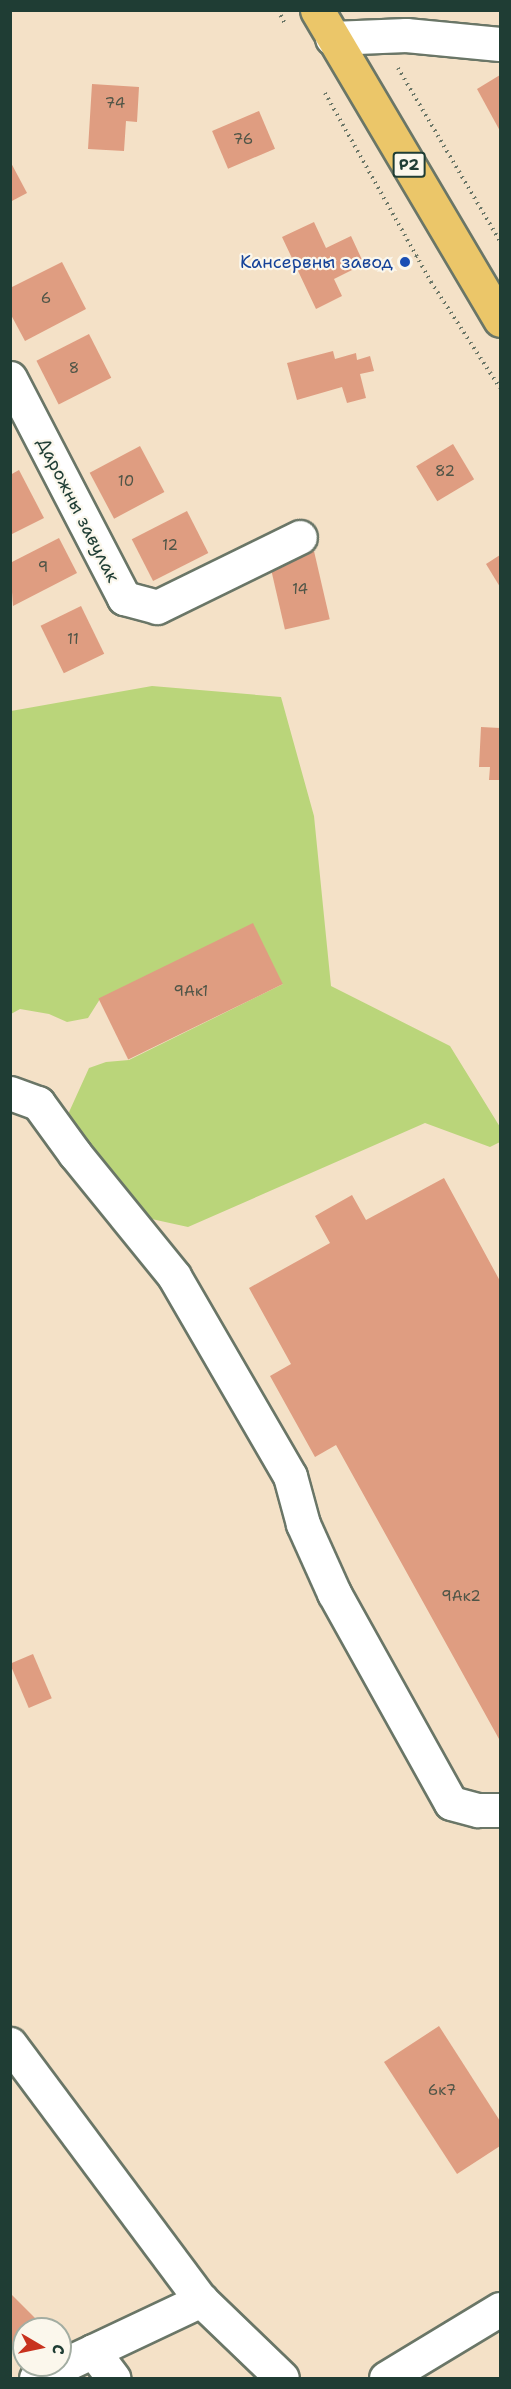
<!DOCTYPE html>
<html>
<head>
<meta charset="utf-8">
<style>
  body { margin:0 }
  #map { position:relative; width:511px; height:2389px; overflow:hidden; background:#f4e1c7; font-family:"Shantell Sans",sans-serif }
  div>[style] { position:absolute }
  .green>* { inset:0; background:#bad57a }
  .building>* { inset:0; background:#df9d81; transform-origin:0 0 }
  .path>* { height:4px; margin-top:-2px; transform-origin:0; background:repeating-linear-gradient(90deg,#6a7667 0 1.5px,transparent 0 6px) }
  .roads { filter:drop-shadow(2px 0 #6a7667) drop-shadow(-2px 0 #6a7667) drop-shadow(0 2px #6a7667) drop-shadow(0 -2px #6a7667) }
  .minor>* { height:33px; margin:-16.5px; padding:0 16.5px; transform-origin:16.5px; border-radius:16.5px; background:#fff }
  .major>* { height:33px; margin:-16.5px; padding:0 16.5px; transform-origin:16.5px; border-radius:16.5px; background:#ebc669 }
  .dots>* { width:16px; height:16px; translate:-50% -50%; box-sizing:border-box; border:3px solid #fbf7ec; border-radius:50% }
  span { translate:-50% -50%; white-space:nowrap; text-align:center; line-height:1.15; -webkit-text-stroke:4.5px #fbf7ec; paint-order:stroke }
  .number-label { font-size:15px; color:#4f5547 }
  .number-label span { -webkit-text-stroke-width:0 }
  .shield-label span { padding:2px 4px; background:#fbf7ec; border:2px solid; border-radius:4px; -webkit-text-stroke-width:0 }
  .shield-label { font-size:16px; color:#1f3d34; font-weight:700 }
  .transit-label { font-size:18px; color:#164399 }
  .right { translate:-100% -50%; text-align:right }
  .street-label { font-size:18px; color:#1f3d34 }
  .frame { position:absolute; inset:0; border:12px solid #1f3d34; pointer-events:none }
  .north { position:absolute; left:12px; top:2317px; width:60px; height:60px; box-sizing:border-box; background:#fbf7ec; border:2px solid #a3ada2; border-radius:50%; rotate:99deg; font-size:16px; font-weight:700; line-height:24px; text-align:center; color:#1f3d34 }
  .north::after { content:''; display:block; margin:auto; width:21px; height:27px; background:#c8321e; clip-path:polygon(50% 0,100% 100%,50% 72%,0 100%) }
</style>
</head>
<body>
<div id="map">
  <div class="green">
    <div style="clip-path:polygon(152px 686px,281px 697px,314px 816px,331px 986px,450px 1046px,500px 1127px,500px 1142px,490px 1147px,425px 1123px,188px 1227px,147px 1218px,65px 1121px,89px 1068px,106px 1062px,129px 1060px,283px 984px,100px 999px,88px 1018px,67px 1022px,49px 1014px,20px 1009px,11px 1014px,11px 711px)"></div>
  </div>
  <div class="building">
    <div style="clip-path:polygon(500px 75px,500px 131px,477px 89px)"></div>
    <div style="clip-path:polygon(92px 84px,139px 87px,137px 122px,126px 121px,124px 151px,88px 149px)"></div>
    <div style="left:259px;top:111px;width:41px;height:51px;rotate:67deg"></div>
    <div style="clip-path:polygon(10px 161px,27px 193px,10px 202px)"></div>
    <div style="clip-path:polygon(314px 222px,326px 248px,351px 236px,364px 264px,334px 279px,342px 296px,316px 309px,282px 237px)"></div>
    <div style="clip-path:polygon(62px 262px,86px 309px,25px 341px,10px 313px,10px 288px)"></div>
    <div style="left:89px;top:334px;width:49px;height:59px;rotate:63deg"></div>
    <div style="clip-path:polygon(333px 351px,335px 359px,356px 353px,357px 360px,370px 356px,374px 371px,360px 374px,366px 398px,347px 403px,342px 387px,297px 400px,287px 363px)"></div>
    <div style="left:453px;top:444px;width:41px;height:43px;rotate:59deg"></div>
    <div style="left:140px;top:446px;width:52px;height:57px;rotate:62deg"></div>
    <div style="clip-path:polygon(19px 470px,44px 518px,10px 535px,10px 475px)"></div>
    <div style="left:187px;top:511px;width:47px;height:62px;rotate:63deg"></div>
    <div style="clip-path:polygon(59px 538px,77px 573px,13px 606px,10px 563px)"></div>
    <div style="left:314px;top:551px;width:70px;height:46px;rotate:77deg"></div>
    <div style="clip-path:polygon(500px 555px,500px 587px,486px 564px)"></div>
    <div style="left:81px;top:606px;width:53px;height:45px;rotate:64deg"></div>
    <div style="clip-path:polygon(481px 727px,500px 728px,500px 780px,489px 780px,490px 767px,479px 767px)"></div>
    <div style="left:253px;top:923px;width:68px;height:172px;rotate:64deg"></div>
    <div style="clip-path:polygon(444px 1178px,500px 1281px,499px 1739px,336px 1445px,315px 1457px,270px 1376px,291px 1364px,249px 1288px,330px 1243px,315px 1216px,352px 1195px,366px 1220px)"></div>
    <div style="left:33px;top:1654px;width:48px;height:25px;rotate:67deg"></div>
    <div style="clip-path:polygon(439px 2026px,500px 2121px,500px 2146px,457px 2174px,384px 2062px)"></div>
    <div style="clip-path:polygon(10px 2293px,40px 2323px,34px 2329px,24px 2329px,24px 2339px,10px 2352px)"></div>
  </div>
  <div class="path">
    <div style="left:278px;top:10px;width:16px;rotate:63deg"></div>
    <div style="left:398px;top:68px;width:201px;rotate:59.5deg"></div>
    <div style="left:325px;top:93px;width:217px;rotate:60.7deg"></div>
    <div style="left:431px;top:282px;width:126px;rotate:56.9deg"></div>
    <div style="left:405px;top:262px;width:15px;rotate:-28deg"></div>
  </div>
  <div class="roads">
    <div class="minor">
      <div style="left:332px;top:38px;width:74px;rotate:-2.3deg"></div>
      <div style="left:406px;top:35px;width:94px;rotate:5.5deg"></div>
      <div style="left:10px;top:378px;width:248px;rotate:62.6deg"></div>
      <div style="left:124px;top:598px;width:34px;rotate:15deg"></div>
      <div style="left:157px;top:607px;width:159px;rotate:-26.1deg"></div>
      <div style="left:10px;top:1093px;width:30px;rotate:20deg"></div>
      <div style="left:38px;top:1103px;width:63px;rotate:54deg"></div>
      <div style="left:75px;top:1154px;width:157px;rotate:50.9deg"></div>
      <div style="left:174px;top:1276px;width:231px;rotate:59.9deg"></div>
      <div style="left:290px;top:1476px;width:50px;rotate:74.8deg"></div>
      <div style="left:303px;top:1524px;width:76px;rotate:65.8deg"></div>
      <div style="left:334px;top:1593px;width:240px;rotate:60.9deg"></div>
      <div style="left:451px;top:1803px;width:28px;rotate:15deg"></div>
      <div style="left:478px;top:1810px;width:22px"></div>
      <div style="left:10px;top:2044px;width:319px;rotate:53.3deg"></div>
      <div style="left:201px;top:2300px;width:112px;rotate:43.9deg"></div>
      <div style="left:93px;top:2351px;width:34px;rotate:53deg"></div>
      <div style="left:36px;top:2378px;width:183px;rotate:-25.3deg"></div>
      <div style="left:386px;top:2378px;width:133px;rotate:-31.2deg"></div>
    </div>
    <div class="major">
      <div style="left:317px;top:10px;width:360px;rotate:59.4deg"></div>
    </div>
  </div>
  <div class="dots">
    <div style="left:405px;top:262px;background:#1a4fb4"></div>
  </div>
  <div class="number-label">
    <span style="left:115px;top:104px">74</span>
    <span style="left:243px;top:140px">76</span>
    <span style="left:46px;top:299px">6</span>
    <span style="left:74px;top:369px">8</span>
    <span style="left:445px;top:472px">82</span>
    <span style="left:126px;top:482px">10</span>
    <span style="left:170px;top:546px">12</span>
    <span style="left:43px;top:568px">9</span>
    <span style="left:300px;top:590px">14</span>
    <span style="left:73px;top:640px">11</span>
    <span style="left:191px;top:992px">9Ак1</span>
    <span style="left:461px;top:1597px">9Ак2</span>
    <span style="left:442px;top:2091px">6к7</span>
  </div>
  <div class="shield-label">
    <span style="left:409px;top:165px">Р2</span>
  </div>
  <div class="transit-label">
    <span class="right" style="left:393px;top:262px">Кансервны завод</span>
  </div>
  <div class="street-label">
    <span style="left:78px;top:510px;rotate:63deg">Дарожны завулак</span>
  </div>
  <div class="frame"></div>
  <div class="north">С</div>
</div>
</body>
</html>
